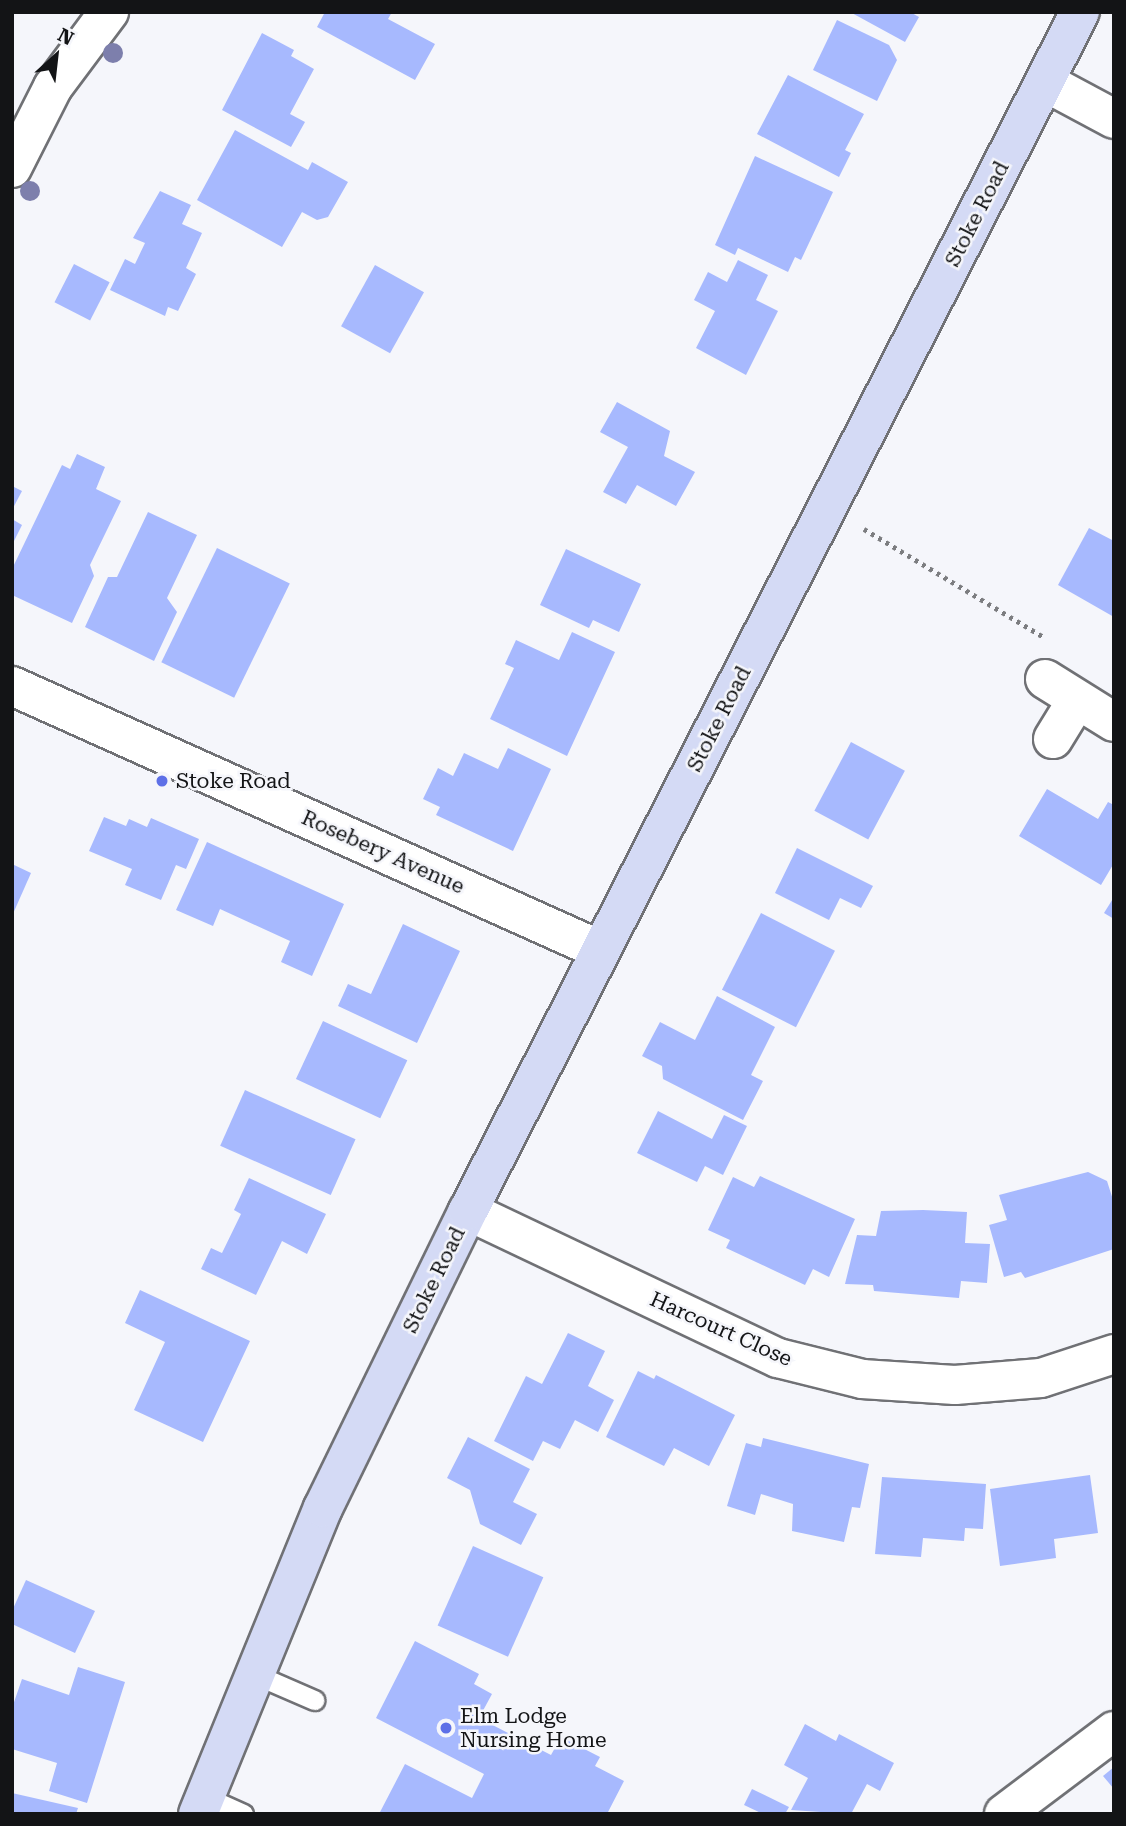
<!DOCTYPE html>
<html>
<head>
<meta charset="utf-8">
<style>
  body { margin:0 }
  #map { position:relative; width:1126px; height:1826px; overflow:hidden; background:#f5f6fb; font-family:"Roboto Serif",serif }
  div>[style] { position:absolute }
  .building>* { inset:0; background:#a7b9fe; transform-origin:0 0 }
  .path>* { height:4.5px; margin-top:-2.25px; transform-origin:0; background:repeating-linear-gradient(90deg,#7c7d80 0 3.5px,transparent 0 8.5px) }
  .roads { filter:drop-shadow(2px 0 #707175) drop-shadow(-2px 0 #707175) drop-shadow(0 2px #707175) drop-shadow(0 -2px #707175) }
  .lane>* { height:19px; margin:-9.5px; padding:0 9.5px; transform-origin:9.5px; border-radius:9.5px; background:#fff }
  .street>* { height:38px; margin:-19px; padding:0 19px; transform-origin:19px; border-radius:19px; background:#fff }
  .secondary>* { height:38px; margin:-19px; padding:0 19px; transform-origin:19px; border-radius:19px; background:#d4daf5 }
  .trees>* { width:20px; height:20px; margin:-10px; border-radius:50%; background:#7d7fac }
  .dots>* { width:19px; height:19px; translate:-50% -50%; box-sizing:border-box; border:4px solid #f5f6fb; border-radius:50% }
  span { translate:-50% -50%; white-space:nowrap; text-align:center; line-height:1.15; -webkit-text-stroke:5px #f5f6fb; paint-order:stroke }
  .street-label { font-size:21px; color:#131416 }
  .poi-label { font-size:21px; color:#131416 }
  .left { translate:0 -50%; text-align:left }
  .frame { position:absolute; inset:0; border:14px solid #131416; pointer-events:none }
  .north { position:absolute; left:21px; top:21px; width:70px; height:70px; -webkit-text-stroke:5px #f5f6fb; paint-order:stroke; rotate:27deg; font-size:19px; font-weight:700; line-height:28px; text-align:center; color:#131416 }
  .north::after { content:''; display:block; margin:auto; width:24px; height:32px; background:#131416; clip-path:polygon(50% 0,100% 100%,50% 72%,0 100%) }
</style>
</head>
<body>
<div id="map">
  <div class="building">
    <div style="clip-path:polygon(325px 12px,392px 12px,388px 19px,435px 44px,415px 80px,317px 27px)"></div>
    <div style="clip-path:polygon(850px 12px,910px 12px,919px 17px,905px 42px)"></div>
    <div style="clip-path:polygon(837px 20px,889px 45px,897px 60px,877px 101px,813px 70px)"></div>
    <div style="clip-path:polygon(262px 33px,294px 50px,291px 56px,314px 69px,290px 114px,305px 122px,291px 147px,222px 110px)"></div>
    <div style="clip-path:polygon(788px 75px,864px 114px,845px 150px,851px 153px,839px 177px,757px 134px)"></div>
    <div style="clip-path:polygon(235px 130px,308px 170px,312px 162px,348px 182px,328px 217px,317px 220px,302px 212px,282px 247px,197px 200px)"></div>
    <div style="clip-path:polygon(755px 156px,833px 192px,801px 260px,795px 257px,788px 272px,738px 248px,735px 255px,715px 245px)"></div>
    <div style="clip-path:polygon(160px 191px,191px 205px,182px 224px,202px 233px,186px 268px,196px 274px,178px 311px,168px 307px,165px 316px,110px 290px,125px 259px,135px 264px,145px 243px,133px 238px)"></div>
    <div style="clip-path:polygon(738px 260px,768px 275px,756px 300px,778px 311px,746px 375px,696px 348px,715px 311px,694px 300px,708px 272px,727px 282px)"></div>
    <div style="left:74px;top:264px;width:40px;height:43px;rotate:27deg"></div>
    <div style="left:375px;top:265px;width:56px;height:70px;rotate:29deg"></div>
    <div style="clip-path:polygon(617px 402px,670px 431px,664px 456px,695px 472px,676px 506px,637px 485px,626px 504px,603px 492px,628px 447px,600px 432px)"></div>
    <div style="clip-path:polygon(77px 454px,105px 467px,96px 489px,121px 501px,90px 565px,94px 576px,72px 623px,12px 595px,12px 569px,62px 465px,70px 469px)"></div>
    <div style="clip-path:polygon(12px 486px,22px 491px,12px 510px)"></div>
    <div style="clip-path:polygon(148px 512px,197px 535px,167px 598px,177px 612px,154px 661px,85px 627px,108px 577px,117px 577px)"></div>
    <div style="clip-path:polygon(12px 519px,22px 525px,12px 545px)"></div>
    <div style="clip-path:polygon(1089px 528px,1114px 541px,1114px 617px,1058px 585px)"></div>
    <div style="left:217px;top:548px;width:81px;height:127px;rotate:26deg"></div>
    <div style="clip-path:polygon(566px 549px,641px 584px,619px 632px,593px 620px,589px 628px,540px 605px)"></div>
    <div style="clip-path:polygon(572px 632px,615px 652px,567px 756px,490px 719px,514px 668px,505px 664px,516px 640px,559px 660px)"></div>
    <div style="left:851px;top:742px;width:61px;height:78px;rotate:28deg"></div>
    <div style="clip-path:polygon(508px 748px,551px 769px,513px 851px,436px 815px,440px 807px,423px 799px,438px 768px,453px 776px,464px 753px,498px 769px)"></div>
    <div style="clip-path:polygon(1047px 789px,1098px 819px,1108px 802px,1114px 805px,1114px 863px,1101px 885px,1019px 836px)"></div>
    <div style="clip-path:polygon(104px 817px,126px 826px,129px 819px,147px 827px,151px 818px,199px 839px,186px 869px,176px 865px,161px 900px,125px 885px,132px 869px,89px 851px)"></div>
    <div style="clip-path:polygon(207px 842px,344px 904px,312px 976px,281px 962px,290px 941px,220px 909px,213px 926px,176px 910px)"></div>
    <div style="clip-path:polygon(797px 848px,873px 886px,861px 908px,840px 898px,829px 920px,775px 893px)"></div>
    <div style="clip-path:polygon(12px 864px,31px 873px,12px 916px)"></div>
    <div style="clip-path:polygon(1114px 897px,1114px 919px,1104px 913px)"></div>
    <div style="left:761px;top:913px;width:83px;height:86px;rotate:27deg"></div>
    <div style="clip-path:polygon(403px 924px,460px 951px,417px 1043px,338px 1006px,348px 984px,371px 994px)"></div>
    <div style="clip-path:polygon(717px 996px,775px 1027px,751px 1075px,763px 1081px,743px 1120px,663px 1079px,662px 1066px,642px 1056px,660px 1022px,695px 1040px)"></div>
    <div style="left:323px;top:1021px;width:93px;height:64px;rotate:25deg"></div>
    <div style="left:245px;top:1090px;width:121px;height:61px;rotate:24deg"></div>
    <div style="clip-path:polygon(658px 1111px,712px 1139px,724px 1115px,747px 1126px,723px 1175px,705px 1166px,697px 1182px,637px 1153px)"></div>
    <div style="clip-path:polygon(1088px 1172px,1107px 1181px,1114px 1203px,1114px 1249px,1025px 1278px,1021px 1272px,1004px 1277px,989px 1225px,1007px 1220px,999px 1195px)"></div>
    <div style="clip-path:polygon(760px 1176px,855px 1219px,829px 1277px,813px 1269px,805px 1285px,726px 1248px,730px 1240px,708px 1230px,733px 1177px,754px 1187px)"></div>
    <div style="clip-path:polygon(249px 1178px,326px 1214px,307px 1254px,282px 1241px,256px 1295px,201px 1269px,211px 1248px,222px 1253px,241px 1214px,234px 1210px)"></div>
    <div style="clip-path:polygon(923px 1210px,967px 1212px,965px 1243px,990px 1244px,987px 1283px,961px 1281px,959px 1298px,874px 1291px,873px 1285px,845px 1284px,857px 1235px,876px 1236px,881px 1211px)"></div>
    <div style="clip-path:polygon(140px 1290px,250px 1341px,203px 1442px,134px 1410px,165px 1342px,125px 1323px)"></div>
    <div style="clip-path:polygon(568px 1333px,605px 1351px,588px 1386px,614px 1400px,598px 1432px,575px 1420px,560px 1449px,543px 1441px,533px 1461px,494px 1441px,526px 1376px,542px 1384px)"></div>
    <div style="clip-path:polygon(638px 1371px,654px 1379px,656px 1375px,735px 1415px,709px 1466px,674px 1448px,664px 1466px,606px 1437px)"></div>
    <div style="clip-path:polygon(468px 1437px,530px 1469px,513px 1502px,537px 1514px,521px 1545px,480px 1524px,470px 1490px,447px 1478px)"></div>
    <div style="clip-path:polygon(763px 1438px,869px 1464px,860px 1508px,852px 1507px,844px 1542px,792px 1531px,793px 1504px,761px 1494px,755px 1515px,727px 1506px,746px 1443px,761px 1447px)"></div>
    <div style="clip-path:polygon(1090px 1475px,1098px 1533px,1054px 1539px,1056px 1558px,1000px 1566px,990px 1489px)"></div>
    <div style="clip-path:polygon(882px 1477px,986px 1484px,983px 1529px,965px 1528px,964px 1541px,923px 1538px,921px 1557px,875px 1554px)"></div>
    <div style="left:473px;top:1546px;width:77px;height:87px;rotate:24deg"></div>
    <div style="clip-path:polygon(26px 1580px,95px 1611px,75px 1653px,12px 1624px,12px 1611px)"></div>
    <div style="clip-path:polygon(415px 1641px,479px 1674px,474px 1684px,492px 1694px,479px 1718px,551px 1755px,561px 1737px,600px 1757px,595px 1766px,624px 1781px,607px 1814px,379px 1814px,405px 1764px,472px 1798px,484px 1774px,376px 1718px)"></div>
    <div style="clip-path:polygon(78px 1667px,125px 1682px,87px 1803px,49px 1791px,57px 1763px,12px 1749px,12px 1708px,22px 1679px,69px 1695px)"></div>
    <div style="clip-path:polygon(805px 1724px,836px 1741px,839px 1734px,894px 1763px,880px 1791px,867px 1784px,851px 1814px,791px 1810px,808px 1778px,784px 1765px)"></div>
    <div style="clip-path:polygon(1114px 1767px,1114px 1789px,1103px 1776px)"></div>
    <div style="clip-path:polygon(752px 1789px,789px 1807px,785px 1814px,763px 1814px,744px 1805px)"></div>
    <div style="clip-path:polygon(12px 1793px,78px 1808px,76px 1814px,12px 1814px)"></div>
  </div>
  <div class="path">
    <div style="left:864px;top:529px;width:208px;rotate:31deg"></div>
  </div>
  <div class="roads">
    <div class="lane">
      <div style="left:252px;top:1673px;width:68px;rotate:23.5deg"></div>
      <div style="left:203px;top:1796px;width:44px;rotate:24.2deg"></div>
    </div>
    <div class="street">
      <div style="left:1045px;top:82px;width:78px;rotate:28.2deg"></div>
      <div style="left:12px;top:168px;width:91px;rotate:-63.2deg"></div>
      <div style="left:53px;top:87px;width:94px;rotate:-53.3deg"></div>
      <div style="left:1045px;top:679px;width:81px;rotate:31.9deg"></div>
      <div style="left:12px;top:686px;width:645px;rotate:24.18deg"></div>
      <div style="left:1053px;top:739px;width:46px;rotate:-58.4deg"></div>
      <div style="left:468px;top:1211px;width:343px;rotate:25.4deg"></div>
      <div style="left:778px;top:1358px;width:87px;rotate:14deg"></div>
      <div style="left:862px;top:1379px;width:93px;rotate:3.7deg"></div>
      <div style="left:955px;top:1385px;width:86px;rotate:-4.7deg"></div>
      <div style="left:1041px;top:1378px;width:77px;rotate:-18.2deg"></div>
      <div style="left:1004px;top:1814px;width:138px;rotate:-37deg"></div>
    </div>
    <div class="secondary">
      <div style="left:198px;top:1814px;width:331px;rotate:-67.8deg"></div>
      <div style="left:323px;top:1508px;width:331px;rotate:-64deg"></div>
      <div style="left:468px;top:1211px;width:1346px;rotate:-62.96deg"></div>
    </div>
  </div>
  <div class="trees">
    <div style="left:113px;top:53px"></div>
    <div style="left:30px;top:191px"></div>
  </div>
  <div class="dots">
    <div style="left:162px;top:781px;background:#5e70e7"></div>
    <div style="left:446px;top:1728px;background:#5e70e7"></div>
  </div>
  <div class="street-label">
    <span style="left:977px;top:214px;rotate:-63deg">Stoke Road</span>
    <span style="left:719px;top:719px;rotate:-63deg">Stoke Road</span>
    <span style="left:383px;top:852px;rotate:24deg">Rosebery Avenue</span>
    <span style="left:434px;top:1280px;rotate:-64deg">Stoke Road</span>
    <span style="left:721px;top:1329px;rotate:24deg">Harcourt Close</span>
  </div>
  <div class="poi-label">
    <span class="left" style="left:176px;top:781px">Stoke Road</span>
    <span class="left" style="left:460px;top:1728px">Elm Lodge<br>Nursing Home</span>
  </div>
  <div class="frame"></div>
  <div class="north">N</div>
</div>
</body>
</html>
